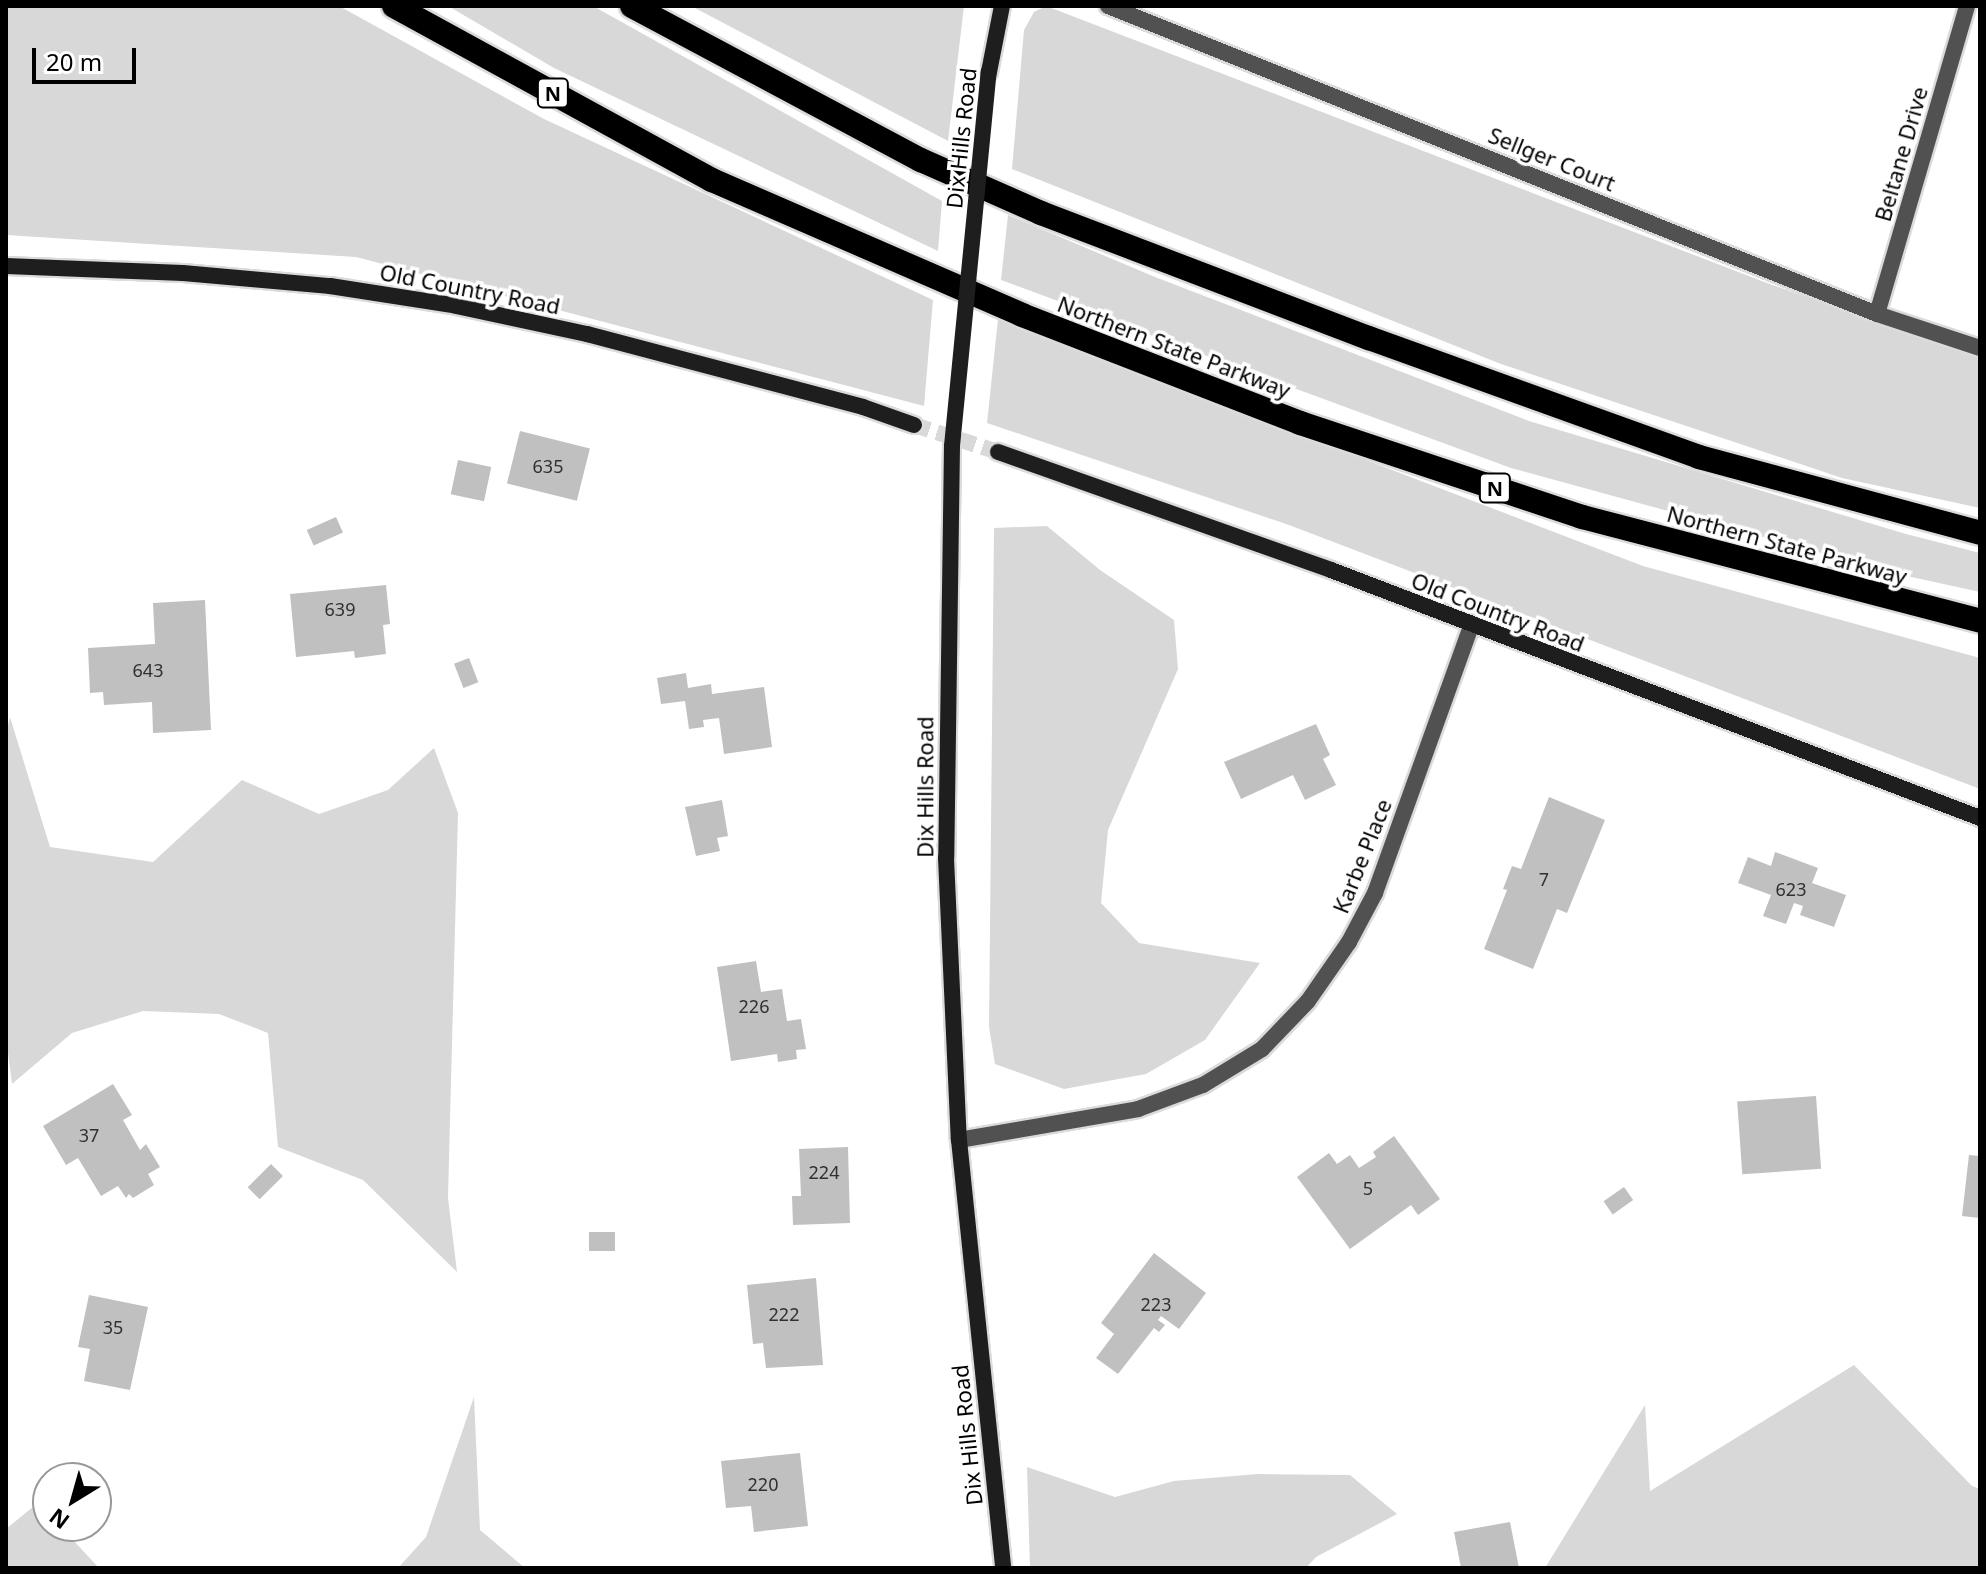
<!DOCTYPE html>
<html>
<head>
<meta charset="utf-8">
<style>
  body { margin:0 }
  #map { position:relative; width:1986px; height:1574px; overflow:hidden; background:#fff; font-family:"Noto Sans",sans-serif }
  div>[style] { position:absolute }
  .green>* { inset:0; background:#d8d8d8 }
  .building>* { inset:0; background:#c0c0c0; transform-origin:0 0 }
  .secondary-tunnel>* { height:16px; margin-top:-8px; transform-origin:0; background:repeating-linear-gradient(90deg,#d9d9d9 0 16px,transparent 0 24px) }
  .roads { filter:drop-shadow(2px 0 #dbdbdb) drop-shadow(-2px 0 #dbdbdb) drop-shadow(0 2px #dbdbdb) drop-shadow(0 -2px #dbdbdb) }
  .street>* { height:16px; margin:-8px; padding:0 8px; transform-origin:8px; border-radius:8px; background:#515151 }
  .secondary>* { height:16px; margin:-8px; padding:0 8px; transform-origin:8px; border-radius:8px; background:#1e1e1e }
  .highway>* { height:24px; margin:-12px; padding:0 12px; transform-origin:12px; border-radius:12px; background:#000 }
  .secondary-bridge>* { height:16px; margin:-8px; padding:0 8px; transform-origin:8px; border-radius:8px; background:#1e1e1e }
  span { translate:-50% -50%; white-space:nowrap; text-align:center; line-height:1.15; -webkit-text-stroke:7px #fff; paint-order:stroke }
  .number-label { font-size:18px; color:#303030 }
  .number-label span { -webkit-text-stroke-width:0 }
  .shield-label span { padding:2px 6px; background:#fff; border:2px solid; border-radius:6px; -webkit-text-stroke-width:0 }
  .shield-label { font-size:20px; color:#000; font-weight:700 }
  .street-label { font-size:22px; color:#000 }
  .frame { position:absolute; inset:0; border:8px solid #000; pointer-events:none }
  .north { position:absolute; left:32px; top:1462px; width:80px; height:80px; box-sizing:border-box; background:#fff; border:2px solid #999; border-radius:50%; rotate:217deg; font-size:22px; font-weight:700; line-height:32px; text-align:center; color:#000 }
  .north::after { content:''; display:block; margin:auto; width:28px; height:36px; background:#000; clip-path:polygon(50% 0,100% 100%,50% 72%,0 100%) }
  .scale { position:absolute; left:32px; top:48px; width:104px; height:36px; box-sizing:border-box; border:4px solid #000; border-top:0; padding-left:10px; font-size:24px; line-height:28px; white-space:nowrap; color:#000; -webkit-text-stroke:6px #fff; paint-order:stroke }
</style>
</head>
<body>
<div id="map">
  <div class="green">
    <div style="clip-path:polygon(6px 6px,339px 6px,544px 119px,933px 300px,924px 406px,356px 257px,6px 235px)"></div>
    <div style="clip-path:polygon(448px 6px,593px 6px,942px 201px,938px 251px,554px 68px)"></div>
    <div style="clip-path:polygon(691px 6px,964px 6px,948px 141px)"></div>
    <div style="clip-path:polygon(1046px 6px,1767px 283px,1980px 358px,1980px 508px,1842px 478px,1501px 364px,1012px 169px,1024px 30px,1034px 12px)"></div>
    <div style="clip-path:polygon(1008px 215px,1155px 277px,1529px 421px,1906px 534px,1980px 553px,1980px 592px,1898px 574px,1511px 468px,1001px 280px)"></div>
    <div style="clip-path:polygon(998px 319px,1643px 566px,1980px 658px,1980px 789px,1289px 525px,987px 423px)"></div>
    <div style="clip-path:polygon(1047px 526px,1100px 570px,1174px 620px,1178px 669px,1108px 830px,1101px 903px,1139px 943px,1260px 963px,1205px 1040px,1146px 1074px,1064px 1089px,995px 1064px,989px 1027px,994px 528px)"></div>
    <div style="clip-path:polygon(10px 717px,50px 847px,153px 862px,242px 780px,319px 814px,388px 790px,434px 748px,458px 813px,448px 1198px,457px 1272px,363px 1180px,278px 1147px,268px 1033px,219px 1014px,143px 1011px,72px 1033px,12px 1084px,6px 1037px,6px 734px)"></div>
    <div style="clip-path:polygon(1854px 1365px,1972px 1486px,1980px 1489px,1980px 1568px,1545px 1568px,1645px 1405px,1650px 1491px)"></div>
    <div style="clip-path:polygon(474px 1397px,480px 1530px,525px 1568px,398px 1568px,426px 1537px)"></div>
    <div style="clip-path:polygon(1027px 1467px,1115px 1497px,1174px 1481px,1258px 1474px,1350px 1475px,1397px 1514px,1316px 1557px,1306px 1568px,1030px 1568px)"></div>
    <div style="clip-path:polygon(39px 1502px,48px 1513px,48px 1526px,60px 1526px,99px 1568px,6px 1568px,6px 1529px)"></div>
  </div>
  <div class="building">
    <div style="left:520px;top:431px;width:72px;height:54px;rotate:14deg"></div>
    <div style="left:458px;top:460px;width:34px;height:35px;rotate:12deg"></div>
    <div style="left:336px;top:517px;width:17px;height:32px;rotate:66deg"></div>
    <div style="clip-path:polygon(386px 585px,390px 624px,383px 625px,386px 654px,355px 658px,354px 651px,296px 657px,290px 594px)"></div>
    <div style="clip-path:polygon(205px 600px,211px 730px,153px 733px,152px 702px,104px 705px,103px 692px,90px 693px,88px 648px,155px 644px,153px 603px)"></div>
    <div style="left:469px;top:658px;width:26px;height:16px;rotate:69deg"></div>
    <div style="clip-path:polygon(686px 673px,688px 688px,711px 684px,712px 694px,764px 687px,772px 747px,724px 754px,719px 718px,703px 720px,704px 727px,689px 729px,685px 701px,661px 704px,657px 678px)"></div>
    <div style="clip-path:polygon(1316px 724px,1330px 755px,1323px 759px,1336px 785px,1305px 800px,1293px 775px,1241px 799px,1224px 762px)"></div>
    <div style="clip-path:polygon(1549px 797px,1605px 820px,1567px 913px,1557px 909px,1533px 969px,1484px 949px,1507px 890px,1503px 889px,1512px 866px,1521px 869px)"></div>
    <div style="clip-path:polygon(722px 800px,728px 836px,717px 838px,720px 851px,696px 856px,685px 807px)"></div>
    <div style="clip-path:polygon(1775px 852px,1818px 868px,1812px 883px,1846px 895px,1834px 927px,1800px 915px,1803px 906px,1794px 903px,1786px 924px,1763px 916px,1771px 895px,1738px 883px,1748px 857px,1771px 866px)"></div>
    <div style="clip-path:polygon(756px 961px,761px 992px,782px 989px,787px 1021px,801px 1019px,806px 1049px,796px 1050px,797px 1059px,778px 1062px,777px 1054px,731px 1061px,717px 967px)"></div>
    <div style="clip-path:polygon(113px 1084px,132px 1115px,123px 1120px,140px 1150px,146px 1144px,160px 1167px,148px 1174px,154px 1185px,133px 1198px,129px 1194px,126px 1198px,118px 1186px,101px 1196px,78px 1158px,66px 1165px,43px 1126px)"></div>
    <div style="left:1816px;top:1096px;width:73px;height:79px;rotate:86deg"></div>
    <div style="clip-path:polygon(1394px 1136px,1440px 1199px,1418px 1215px,1411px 1205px,1350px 1249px,1297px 1177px,1329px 1153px,1337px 1164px,1350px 1155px,1359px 1168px,1376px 1157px,1373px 1152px)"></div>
    <div style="clip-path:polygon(848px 1147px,850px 1223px,793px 1225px,792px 1196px,801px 1196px,799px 1149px)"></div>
    <div style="clip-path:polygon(1969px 1155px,1980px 1156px,1980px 1218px,1962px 1216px)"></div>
    <div style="left:271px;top:1164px;width:17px;height:33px;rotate:45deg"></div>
    <div style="left:1624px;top:1187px;width:16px;height:25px;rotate:55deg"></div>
    <div style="left:615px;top:1232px;width:19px;height:26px;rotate:90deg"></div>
    <div style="clip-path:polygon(1154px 1253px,1206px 1293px,1179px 1329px,1161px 1316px,1158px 1320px,1165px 1325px,1159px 1332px,1154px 1328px,1118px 1374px,1096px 1358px,1114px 1334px,1101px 1323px)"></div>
    <div style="clip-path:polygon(816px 1278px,823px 1365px,766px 1368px,763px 1343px,753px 1344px,747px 1285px)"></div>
    <div style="clip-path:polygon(89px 1295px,148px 1307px,130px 1390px,84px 1381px,90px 1349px,78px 1347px)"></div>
    <div style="clip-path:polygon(800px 1453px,808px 1526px,754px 1532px,751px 1506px,726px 1508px,721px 1461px)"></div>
    <div style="clip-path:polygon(1510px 1522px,1519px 1568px,1461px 1568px,1454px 1532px)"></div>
  </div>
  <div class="secondary-tunnel">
    <div style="left:914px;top:425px;width:88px;rotate:17.8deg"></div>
  </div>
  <div class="roads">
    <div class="street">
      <div style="left:1108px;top:6px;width:828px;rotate:21.83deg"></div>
      <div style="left:1877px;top:314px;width:108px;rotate:18.3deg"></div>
      <div style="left:1877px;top:314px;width:321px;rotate:-73.7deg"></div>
      <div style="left:959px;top:1140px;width:182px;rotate:-9.8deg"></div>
      <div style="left:1138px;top:1109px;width:69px;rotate:-20.3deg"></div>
      <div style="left:1203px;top:1085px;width:69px;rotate:-31.4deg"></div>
      <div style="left:1262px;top:1049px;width:66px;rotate:-46.2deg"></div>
      <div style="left:1308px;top:1001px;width:72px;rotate:-55.2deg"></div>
      <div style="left:1349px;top:942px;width:55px;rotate:-62deg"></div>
      <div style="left:1375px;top:893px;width:284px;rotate:-70.2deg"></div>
    </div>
    <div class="secondary">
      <div style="left:989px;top:72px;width:67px;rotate:-78.9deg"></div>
      <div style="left:6px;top:266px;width:177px;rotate:2.3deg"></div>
      <div style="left:183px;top:273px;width:148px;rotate:5.1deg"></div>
      <div style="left:330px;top:286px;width:129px;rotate:8.9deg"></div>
      <div style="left:457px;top:306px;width:133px;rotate:12.2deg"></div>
      <div style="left:587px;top:334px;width:285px;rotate:14.8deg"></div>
      <div style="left:863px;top:407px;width:54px;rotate:19.4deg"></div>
      <div style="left:952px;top:446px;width:412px;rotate:90.8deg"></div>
      <div style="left:946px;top:858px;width:282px;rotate:87.4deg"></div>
      <div style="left:959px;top:1140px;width:430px;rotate:84.1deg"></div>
      <div style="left:998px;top:452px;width:353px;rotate:19.5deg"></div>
      <div style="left:1331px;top:570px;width:695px;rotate:20.91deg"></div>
    </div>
    <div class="highway">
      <div style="left:394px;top:6px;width:362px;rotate:28.7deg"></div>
      <div style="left:712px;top:180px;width:338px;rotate:23.5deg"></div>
      <div style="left:1022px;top:315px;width:298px;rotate:21.2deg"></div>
      <div style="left:1300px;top:423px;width:297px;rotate:18.4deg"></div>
      <div style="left:1582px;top:517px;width:411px;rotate:14.6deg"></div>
      <div style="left:632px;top:6px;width:327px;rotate:28.1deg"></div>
      <div style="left:921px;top:160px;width:131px;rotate:23.8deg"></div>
      <div style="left:1041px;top:213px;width:351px;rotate:20.9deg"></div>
      <div style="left:1369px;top:338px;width:351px;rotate:19.8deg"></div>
      <div style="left:1699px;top:457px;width:291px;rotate:15.1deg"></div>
    </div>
  </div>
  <div class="secondary-bridge">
    <div style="left:952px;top:446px;width:376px;rotate:-84.4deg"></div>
  </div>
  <div class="number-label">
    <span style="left:548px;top:466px">635</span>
    <span style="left:340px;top:609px">639</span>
    <span style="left:148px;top:670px">643</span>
    <span style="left:1544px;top:879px">7</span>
    <span style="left:1791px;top:889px">623</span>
    <span style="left:754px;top:1006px">226</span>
    <span style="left:89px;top:1135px">37</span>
    <span style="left:824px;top:1172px">224</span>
    <span style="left:1368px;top:1188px">5</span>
    <span style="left:1156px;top:1304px">223</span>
    <span style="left:784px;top:1314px">222</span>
    <span style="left:113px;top:1327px">35</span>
    <span style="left:763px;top:1484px">220</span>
  </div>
  <div class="shield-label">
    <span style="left:553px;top:93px">N</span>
    <span style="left:1495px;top:488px">N</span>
  </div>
  <div class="street-label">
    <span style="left:961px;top:138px;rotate:-84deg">Dix Hills Road</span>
    <span style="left:1901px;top:154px;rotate:-74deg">Beltane Drive</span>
    <span style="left:1552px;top:159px;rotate:22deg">Sellger Court</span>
    <span style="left:470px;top:289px;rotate:11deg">Old Country Road</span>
    <span style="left:1174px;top:347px;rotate:21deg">Northern State Parkway</span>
    <span style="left:1787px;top:545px;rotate:15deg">Northern State Parkway</span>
    <span style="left:1498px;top:612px;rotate:21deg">Old Country Road</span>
    <span style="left:925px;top:787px;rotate:-90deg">Dix Hills Road</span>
    <span style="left:1362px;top:856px;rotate:-68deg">Karbe Place</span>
    <span style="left:967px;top:1435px;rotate:-96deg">Dix Hills Road</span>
  </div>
  <div class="frame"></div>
  <div class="north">N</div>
  <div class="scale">20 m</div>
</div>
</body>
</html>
